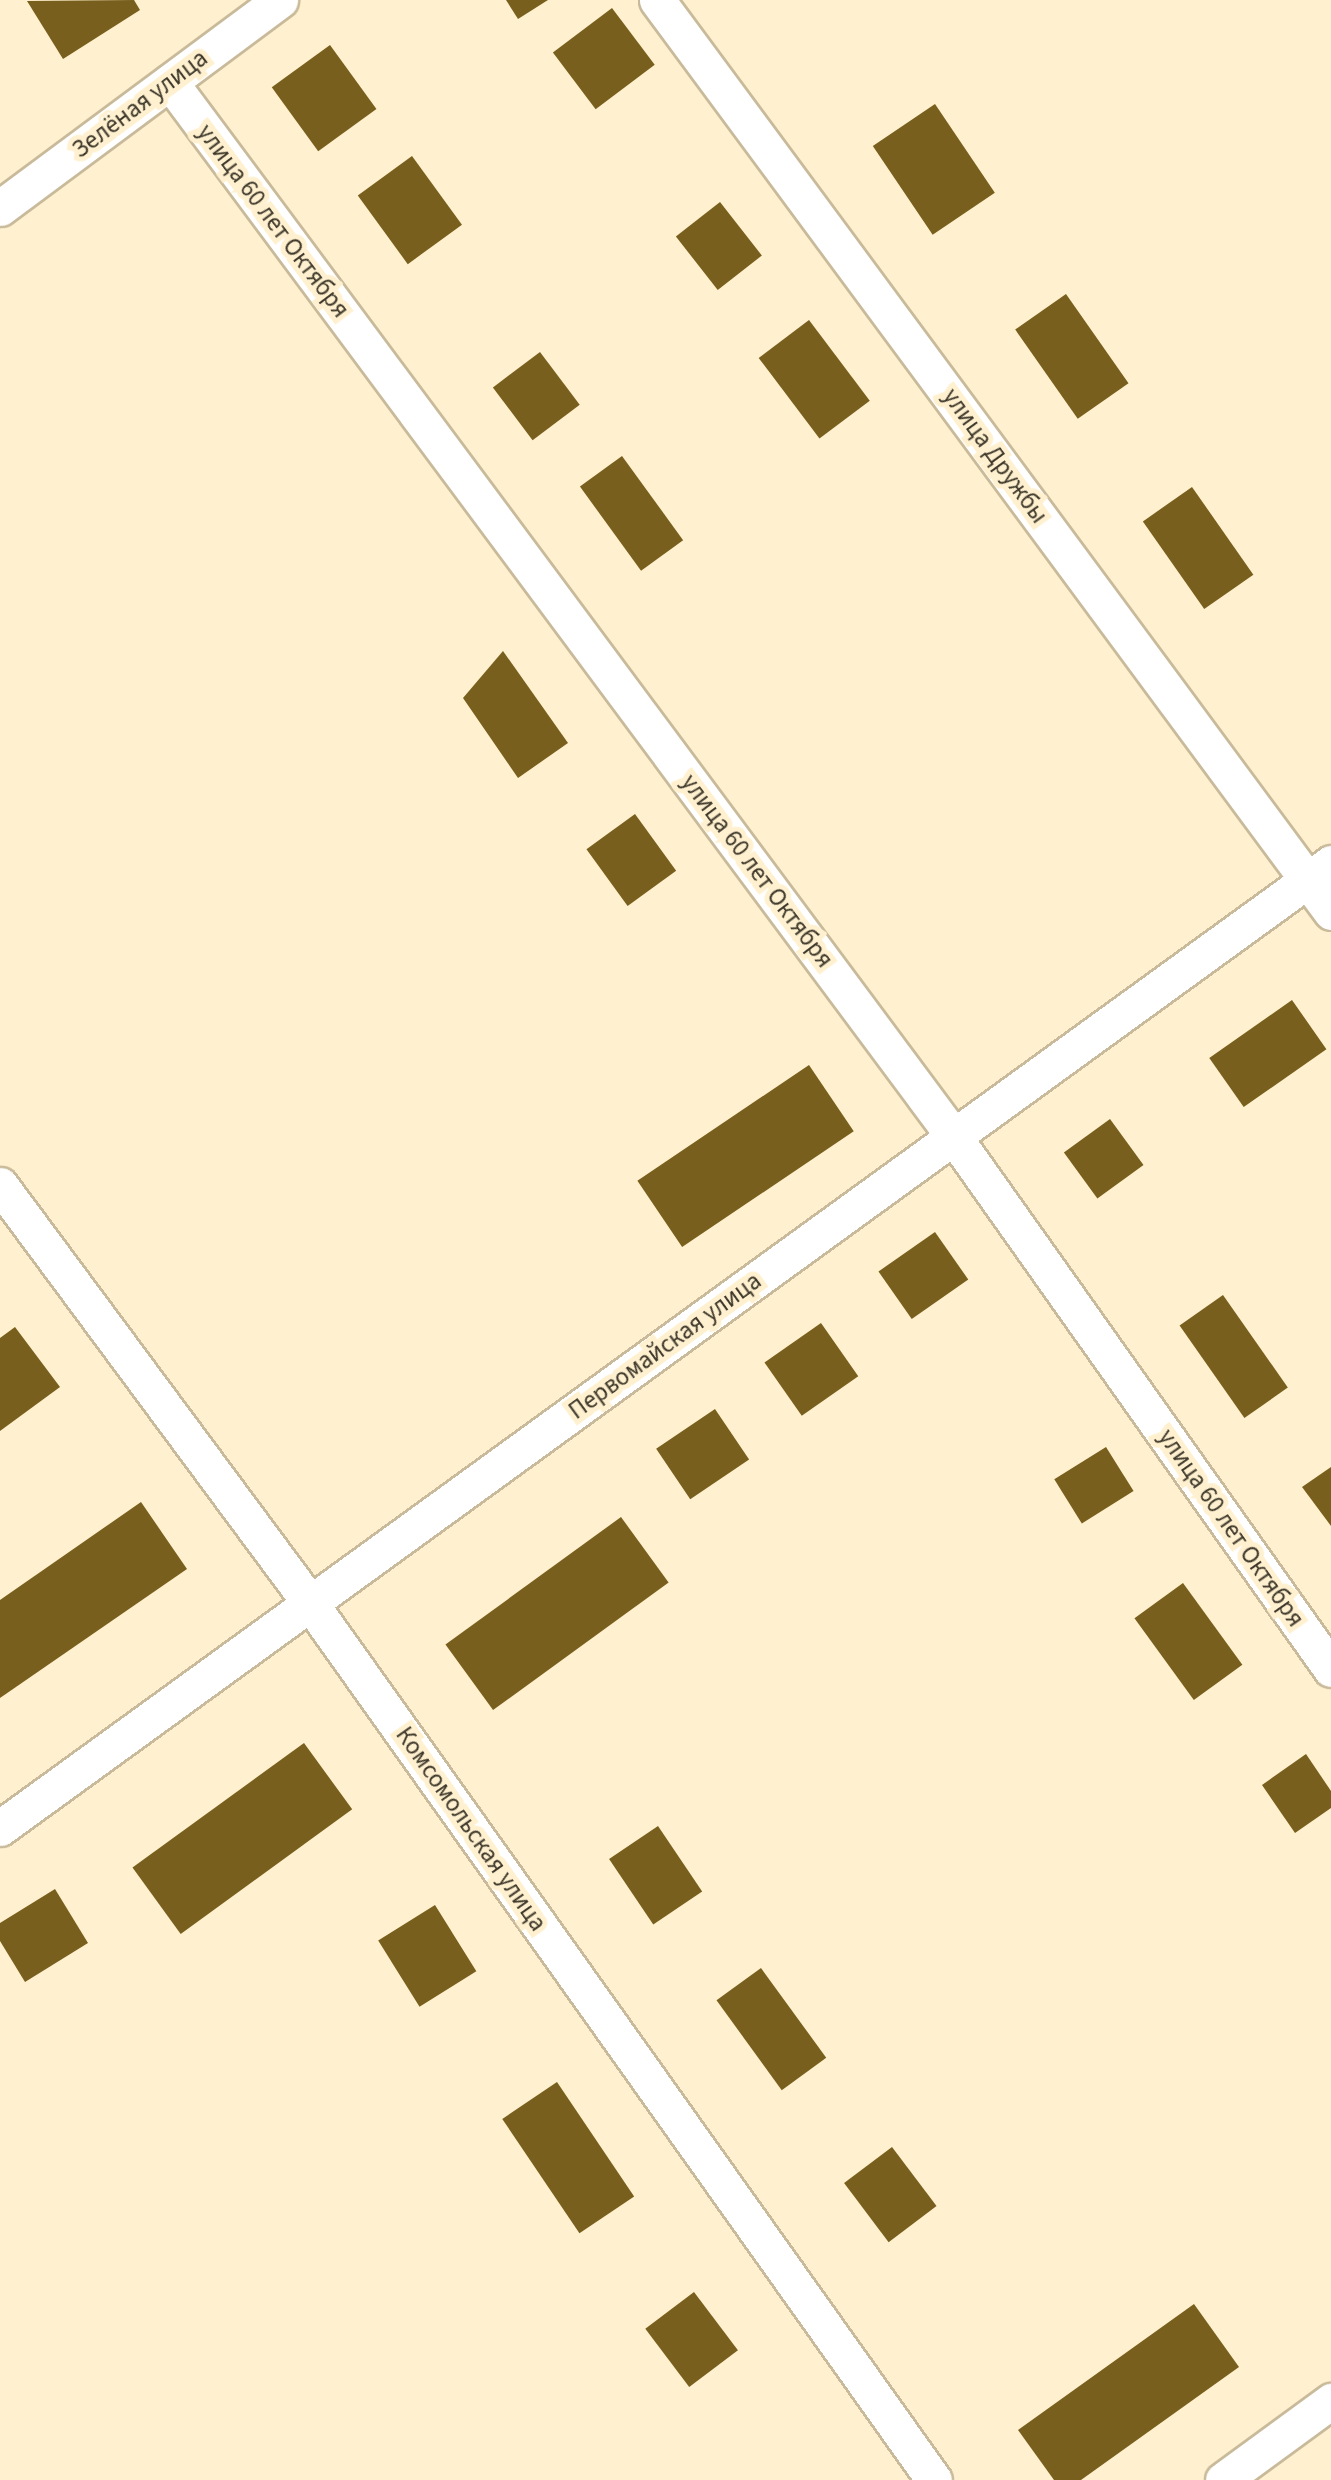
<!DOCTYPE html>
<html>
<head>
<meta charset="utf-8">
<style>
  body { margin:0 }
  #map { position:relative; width:1331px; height:2480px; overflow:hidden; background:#fff1cf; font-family:"Source Sans 3",sans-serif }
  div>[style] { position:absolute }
  .building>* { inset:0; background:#785f1d; transform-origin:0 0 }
  .roads { filter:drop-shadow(2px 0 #c8ba9a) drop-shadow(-2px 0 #c8ba9a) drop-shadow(0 2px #c8ba9a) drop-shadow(0 -2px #c8ba9a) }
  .minor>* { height:35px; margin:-17.5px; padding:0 17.5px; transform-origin:17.5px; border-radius:17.5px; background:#fff }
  span { translate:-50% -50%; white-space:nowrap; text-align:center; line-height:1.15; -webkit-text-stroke:10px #fff1cf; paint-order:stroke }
  .street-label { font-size:25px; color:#3d372a }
</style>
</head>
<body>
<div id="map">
  <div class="building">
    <div style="clip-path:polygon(134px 0,140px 10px,63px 59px,27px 1px)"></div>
    <div style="clip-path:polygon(506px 0,548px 0,518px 19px)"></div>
    <div style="left:612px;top:8px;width:71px;height:74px;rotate:53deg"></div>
    <div style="left:330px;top:45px;width:79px;height:72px;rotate:54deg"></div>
    <div style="left:935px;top:104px;width:107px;height:75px;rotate:56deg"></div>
    <div style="left:412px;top:156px;width:85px;height:67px;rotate:54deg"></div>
    <div style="left:720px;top:202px;width:68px;height:56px;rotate:52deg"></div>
    <div style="left:1066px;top:294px;width:109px;height:62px;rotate:55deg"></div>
    <div style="left:809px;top:320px;width:101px;height:63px;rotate:53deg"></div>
    <div style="left:540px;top:352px;width:66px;height:59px;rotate:53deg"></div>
    <div style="left:622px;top:456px;width:104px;height:52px;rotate:54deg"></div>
    <div style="left:1192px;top:487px;width:107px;height:60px;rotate:55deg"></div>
    <div style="clip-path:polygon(503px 651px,568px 743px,518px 778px,463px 698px)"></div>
    <div style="left:635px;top:814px;width:70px;height:60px;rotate:54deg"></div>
    <div style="left:1292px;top:1000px;width:60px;height:101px;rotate:55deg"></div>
    <div style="left:809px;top:1065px;width:80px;height:207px;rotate:56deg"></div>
    <div style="left:1110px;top:1119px;width:57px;height:57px;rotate:54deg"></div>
    <div style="left:935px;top:1232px;width:58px;height:69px;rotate:55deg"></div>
    <div style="left:1223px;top:1295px;width:113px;height:53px;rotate:55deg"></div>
    <div style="left:821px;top:1323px;width:65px;height:69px;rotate:55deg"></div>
    <div style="clip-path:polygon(15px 1327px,60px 1387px,0 1431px,0 1338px)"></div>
    <div style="left:715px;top:1409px;width:61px;height:71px;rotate:56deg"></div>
    <div style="left:1106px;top:1447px;width:52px;height:61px;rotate:58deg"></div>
    <div style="clip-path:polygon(1331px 1467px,1331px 1526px,1302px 1487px)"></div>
    <div style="clip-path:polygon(141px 1502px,187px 1569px,0 1698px,0 1600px)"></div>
    <div style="left:621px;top:1517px;width:81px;height:217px;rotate:54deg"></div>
    <div style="left:1183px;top:1583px;width:101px;height:60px;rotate:54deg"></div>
    <div style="left:304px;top:1743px;width:82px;height:212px;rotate:54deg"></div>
    <div style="clip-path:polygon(1306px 1754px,1331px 1791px,1331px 1808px,1295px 1833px,1262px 1785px)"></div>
    <div style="left:658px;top:1826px;width:79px;height:59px;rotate:56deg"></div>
    <div style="clip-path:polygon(55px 1889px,88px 1943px,25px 1982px,0 1941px,0 1923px)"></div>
    <div style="left:435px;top:1905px;width:78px;height:67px;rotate:58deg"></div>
    <div style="left:761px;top:1968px;width:111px;height:55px;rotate:54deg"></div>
    <div style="left:557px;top:2082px;width:138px;height:66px;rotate:56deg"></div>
    <div style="left:892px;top:2147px;width:74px;height:60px;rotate:53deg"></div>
    <div style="left:694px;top:2292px;width:73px;height:61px;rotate:53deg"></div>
    <div style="clip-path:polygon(1194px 2304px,1239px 2367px,1081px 2480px,1054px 2480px,1018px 2430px)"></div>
  </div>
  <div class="roads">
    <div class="minor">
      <div style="left:657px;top:0;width:1134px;rotate:53.53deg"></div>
      <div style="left:170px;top:82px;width:1314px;rotate:53.38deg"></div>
      <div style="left:954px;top:1137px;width:652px;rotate:54.68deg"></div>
      <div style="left:0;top:208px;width:349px;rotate:-36.6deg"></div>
      <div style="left:0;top:1185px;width:520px;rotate:53.44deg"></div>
      <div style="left:310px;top:1603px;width:1076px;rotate:54.57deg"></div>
      <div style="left:0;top:1828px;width:1644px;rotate:-35.94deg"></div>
      <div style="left:1223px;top:2480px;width:134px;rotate:-36.2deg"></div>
    </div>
  </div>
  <div class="street-label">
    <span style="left:140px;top:104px;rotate:-37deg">Зелёная улица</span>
    <span style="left:273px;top:221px;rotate:53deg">улица 60 лет Октября</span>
    <span style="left:995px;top:456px;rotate:54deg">улица Дружбы</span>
    <span style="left:757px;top:871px;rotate:53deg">улица 60 лет Октября</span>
    <span style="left:665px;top:1346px;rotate:-36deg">Первомайская улица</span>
    <span style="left:1231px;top:1528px;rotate:55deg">улица 60 лет Октября</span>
    <span style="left:471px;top:1829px;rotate:55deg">Комсомольская улица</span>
  </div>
</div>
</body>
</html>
